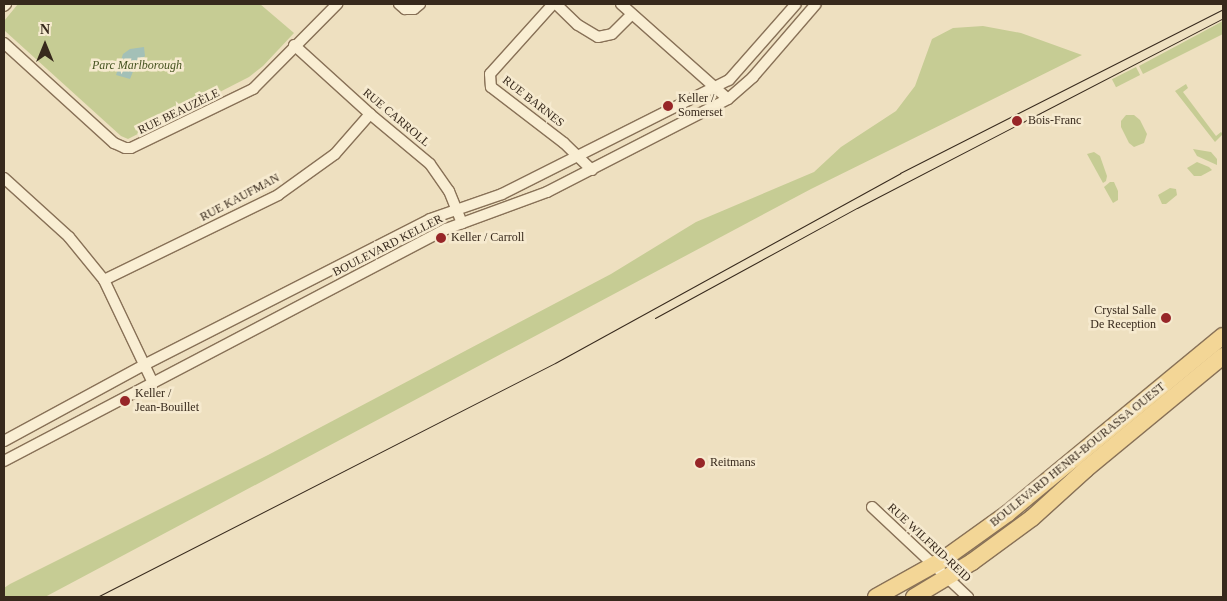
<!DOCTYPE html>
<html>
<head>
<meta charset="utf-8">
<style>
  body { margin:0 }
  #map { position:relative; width:1227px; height:601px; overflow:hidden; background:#eee0c0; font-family:"Times New Roman",serif }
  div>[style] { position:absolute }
  .green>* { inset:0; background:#c6cc94; transform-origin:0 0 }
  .water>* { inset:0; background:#a3c0b7 }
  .roads { filter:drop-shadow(1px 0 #887157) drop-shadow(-1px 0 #887157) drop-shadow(0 1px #887157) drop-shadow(0 -1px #887157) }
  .street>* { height:10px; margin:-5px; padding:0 5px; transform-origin:5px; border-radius:5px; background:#f9eed3 }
  .primary>* { height:16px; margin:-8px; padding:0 8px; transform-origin:8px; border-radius:8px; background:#f3d696 }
  .tram>* { height:1px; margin:-0.5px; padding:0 0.5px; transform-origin:0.5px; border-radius:0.5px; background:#37291c }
  .dots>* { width:14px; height:14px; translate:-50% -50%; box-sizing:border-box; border:2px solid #f6eacf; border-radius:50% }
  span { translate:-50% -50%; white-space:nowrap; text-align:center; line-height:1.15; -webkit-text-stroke:5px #f6eacf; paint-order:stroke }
  .park-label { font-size:12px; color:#475422; font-style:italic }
  .poi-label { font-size:12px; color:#37291c }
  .left { translate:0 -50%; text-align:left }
  .right { translate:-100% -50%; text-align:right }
  .street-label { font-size:12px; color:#37291c }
  .frame { position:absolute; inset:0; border:5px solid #37291c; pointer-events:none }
  .north { position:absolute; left:20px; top:20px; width:50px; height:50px; -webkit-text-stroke:4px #f6eacf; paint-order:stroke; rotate:0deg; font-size:14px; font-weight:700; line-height:20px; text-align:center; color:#37291c }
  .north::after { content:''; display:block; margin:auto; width:18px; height:22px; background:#37291c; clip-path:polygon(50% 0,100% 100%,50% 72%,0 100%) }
</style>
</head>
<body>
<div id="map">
  <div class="green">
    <div style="clip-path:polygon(18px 4px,260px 4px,294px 33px,263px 66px,249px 77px,128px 139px,121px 136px,5px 31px,4px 21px)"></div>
    <div style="clip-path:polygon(1223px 21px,1223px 34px,1143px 74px,1139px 66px)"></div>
    <div style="clip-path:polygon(983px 26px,1021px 33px,1082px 55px,811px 189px,45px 597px,4px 597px,4px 588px,10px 584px,268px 455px,611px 274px,696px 222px,814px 172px,841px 147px,896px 111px,915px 86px,932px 39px,953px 28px)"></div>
    <div style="left:1136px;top:67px;width:9px;height:27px;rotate:63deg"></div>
    <div style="clip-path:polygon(1186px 84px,1188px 88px,1183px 92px,1216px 136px,1221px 132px,1223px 134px,1215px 142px,1175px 91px)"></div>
    <div style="clip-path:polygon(1126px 115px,1134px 115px,1140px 120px,1147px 134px,1144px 143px,1134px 147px,1129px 143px,1121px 127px,1121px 121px)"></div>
    <div style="clip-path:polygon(1193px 149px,1211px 152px,1217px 159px,1217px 165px,1197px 156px)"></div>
    <div style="clip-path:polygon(1094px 152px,1100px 156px,1107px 176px,1106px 181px,1103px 183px,1087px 154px)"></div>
    <div style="clip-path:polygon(1197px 162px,1209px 167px,1212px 170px,1201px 176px,1194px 176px,1187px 168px)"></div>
    <div style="clip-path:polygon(1110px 182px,1114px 182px,1118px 191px,1118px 200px,1113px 203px,1104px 187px)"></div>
    <div style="clip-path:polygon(1170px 188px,1176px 189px,1177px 195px,1166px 204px,1162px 204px,1158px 195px)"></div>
  </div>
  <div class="water">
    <div style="clip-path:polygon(144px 47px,145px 56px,136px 64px,130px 79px,116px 75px,123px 54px,130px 49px)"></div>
  </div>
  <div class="roads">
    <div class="street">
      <div style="left:399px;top:4px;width:8px;rotate:40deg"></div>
      <div style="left:405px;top:9px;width:9px"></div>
      <div style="left:414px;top:9px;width:8px;rotate:-40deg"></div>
      <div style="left:553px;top:4px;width:94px;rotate:132deg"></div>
      <div style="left:490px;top:74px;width:13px;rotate:86deg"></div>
      <div style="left:491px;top:87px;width:92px;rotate:37.5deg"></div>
      <div style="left:564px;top:143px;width:39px;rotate:44deg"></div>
      <div style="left:556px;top:4px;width:30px;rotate:44deg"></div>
      <div style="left:578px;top:25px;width:23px;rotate:31deg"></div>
      <div style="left:598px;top:37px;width:14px;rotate:-12deg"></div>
      <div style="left:612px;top:34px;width:28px;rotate:-45deg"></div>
      <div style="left:621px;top:4px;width:143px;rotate:41.6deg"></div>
      <div style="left:4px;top:6px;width:3px;rotate:-45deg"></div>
      <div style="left:4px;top:43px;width:149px;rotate:42.3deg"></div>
      <div style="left:114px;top:143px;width:12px;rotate:24deg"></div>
      <div style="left:125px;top:148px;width:6px"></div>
      <div style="left:131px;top:148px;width:136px;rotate:-25.8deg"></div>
      <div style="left:253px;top:89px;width:120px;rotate:-45.3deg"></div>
      <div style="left:294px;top:45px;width:103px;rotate:42.2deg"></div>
      <div style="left:370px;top:114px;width:78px;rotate:39.8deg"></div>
      <div style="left:430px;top:164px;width:33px;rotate:55deg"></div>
      <div style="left:449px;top:191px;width:35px;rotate:68deg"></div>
      <div style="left:4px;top:178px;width:88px;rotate:42.2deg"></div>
      <div style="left:69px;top:237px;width:55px;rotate:50.9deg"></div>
      <div style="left:104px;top:280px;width:114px;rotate:64.6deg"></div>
      <div style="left:104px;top:280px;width:194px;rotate:-26deg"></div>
      <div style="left:278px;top:195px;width:70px;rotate:-35.7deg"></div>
      <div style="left:335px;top:154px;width:53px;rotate:-48.8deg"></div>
      <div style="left:4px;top:441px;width:159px;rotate:-28.5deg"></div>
      <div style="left:144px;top:365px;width:321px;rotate:-27deg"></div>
      <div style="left:430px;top:219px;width:76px;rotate:-19.1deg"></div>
      <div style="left:502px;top:194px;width:254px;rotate:-26.7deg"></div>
      <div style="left:729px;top:80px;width:101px;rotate:-48.6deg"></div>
      <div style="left:4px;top:461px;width:499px;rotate:-27.7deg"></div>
      <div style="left:446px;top:229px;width:108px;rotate:-20.1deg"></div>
      <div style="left:547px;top:192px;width:203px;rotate:-27.2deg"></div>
      <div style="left:728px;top:99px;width:33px;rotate:-41deg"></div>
      <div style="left:753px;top:77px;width:96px;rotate:-49.2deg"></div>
      <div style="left:872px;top:507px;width:132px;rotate:43.2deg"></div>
    </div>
    <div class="primary">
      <div style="left:876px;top:597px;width:78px;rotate:-29.2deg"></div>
      <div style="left:944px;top:559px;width:79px;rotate:-35.7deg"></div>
      <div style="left:1008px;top:513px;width:278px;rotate:-39.5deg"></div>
      <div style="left:914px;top:597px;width:68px;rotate:-31.1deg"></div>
      <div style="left:972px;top:562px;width:74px;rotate:-36.3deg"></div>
      <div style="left:1032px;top:518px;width:73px;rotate:-42.2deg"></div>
      <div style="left:1086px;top:469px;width:178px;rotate:-39.5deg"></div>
    </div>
  </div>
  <div class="tram">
    <div style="left:655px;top:318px;width:230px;rotate:-28.6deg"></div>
    <div style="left:857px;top:208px;width:412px;rotate:-27.4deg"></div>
    <div style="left:97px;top:597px;width:514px;rotate:-27.06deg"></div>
    <div style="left:555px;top:363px;width:394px;rotate:-28.8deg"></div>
    <div style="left:900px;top:173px;width:362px;rotate:-26.9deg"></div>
  </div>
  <div class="dots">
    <div style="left:668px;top:106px;background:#972628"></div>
    <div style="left:1017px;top:121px;background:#972628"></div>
    <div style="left:441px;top:238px;background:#972628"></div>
    <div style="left:1166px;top:318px;background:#972628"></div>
    <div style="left:125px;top:401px;background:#972628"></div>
    <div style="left:700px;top:463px;background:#972628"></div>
  </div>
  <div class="park-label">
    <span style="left:137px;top:66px">Parc Marlborough</span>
  </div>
  <div class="poi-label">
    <span class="left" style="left:678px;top:106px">Keller /<br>Somerset</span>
    <span class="left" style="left:1028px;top:121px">Bois-Franc</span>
    <span class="left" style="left:451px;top:238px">Keller / Carroll</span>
    <span class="right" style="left:1156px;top:318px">Crystal Salle<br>De Reception</span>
    <span class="left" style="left:135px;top:401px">Keller /<br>Jean-Bouillet</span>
    <span class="left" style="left:710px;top:463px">Reitmans</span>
  </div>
  <div class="street-label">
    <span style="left:533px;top:102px;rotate:38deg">RUE BARNES</span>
    <span style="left:179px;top:112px;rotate:-26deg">RUE BEAUZÈLE</span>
    <span style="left:396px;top:118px;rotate:40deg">RUE CARROLL</span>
    <span style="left:240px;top:198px;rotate:-28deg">RUE KAUFMAN</span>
    <span style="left:388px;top:246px;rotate:-27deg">BOULEVARD KELLER</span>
    <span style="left:1078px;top:455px;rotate:-39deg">BOULEVARD HENRI-BOURASSA OUEST</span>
    <span style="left:929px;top:543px;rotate:43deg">RUE WILFRID-REID</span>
  </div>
  <div class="frame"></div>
  <div class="north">N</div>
</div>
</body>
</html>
